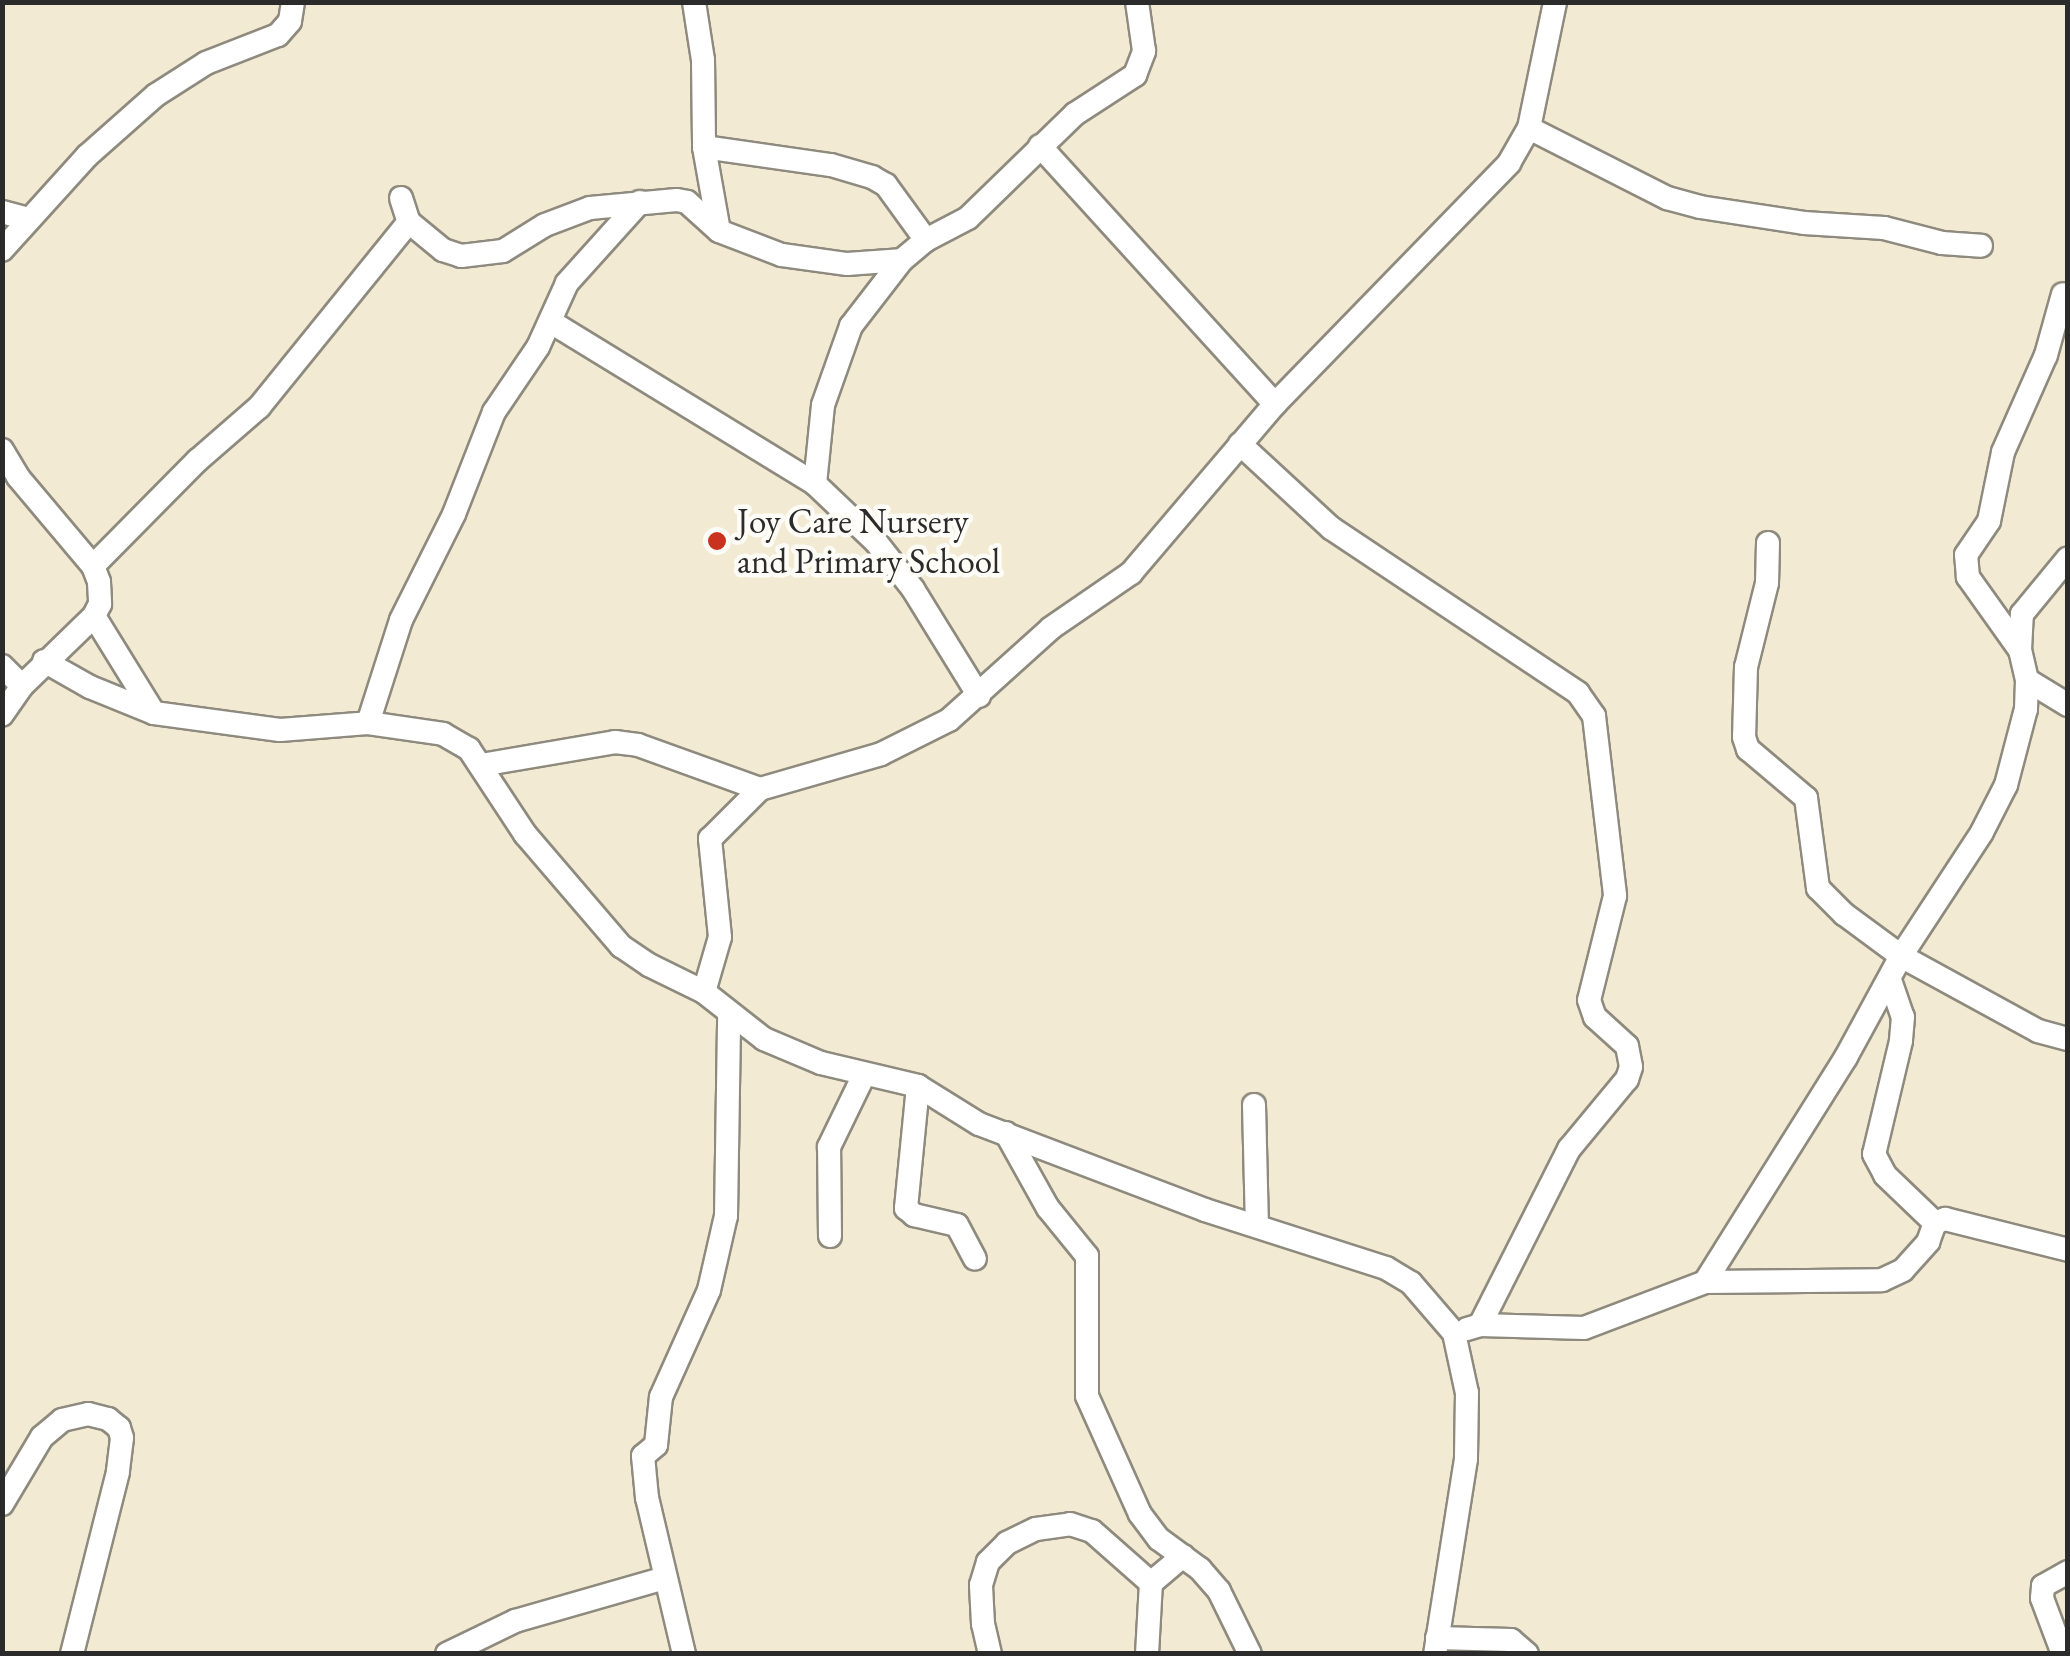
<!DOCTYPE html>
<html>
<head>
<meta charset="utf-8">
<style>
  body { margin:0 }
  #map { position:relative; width:2070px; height:1656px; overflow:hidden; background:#f2ead2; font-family:"EB Garamond",serif }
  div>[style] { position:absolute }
  .roads { filter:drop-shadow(2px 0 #8e8a7e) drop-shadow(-2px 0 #8e8a7e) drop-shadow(0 2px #8e8a7e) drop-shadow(0 -2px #8e8a7e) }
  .street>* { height:22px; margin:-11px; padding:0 11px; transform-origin:11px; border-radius:11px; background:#fff }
  .dots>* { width:28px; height:28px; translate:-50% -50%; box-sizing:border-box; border:5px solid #fdfcf7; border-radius:50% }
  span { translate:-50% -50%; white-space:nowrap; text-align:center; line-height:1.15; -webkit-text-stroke:9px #fdfcf7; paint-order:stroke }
  .poi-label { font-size:35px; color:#2b2b2b }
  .left { translate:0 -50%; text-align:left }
  .frame { position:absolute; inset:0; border:5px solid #2b2b2b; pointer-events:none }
</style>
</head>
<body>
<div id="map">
  <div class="roads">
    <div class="street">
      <div style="left:694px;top:2px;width:59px;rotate:81.2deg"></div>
      <div style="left:703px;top:60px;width:87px;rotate:89.3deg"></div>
      <div style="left:704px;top:147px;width:85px;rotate:79.9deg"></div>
      <div style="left:1529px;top:128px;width:155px;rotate:26.9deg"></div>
      <div style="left:1667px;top:198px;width:34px;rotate:15deg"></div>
      <div style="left:1700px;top:207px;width:105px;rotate:8.7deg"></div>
      <div style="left:1804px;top:223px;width:80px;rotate:3.6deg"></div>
      <div style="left:1884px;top:228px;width:60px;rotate:14.5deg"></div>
      <div style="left:1942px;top:243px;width:39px;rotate:4deg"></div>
      <div style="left:1040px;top:146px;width:349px;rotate:47.7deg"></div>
      <div style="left:704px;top:147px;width:128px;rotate:8.1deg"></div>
      <div style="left:831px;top:165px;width:43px;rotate:16.3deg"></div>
      <div style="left:872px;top:177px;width:16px;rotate:30deg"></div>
      <div style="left:886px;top:185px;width:68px;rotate:54deg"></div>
      <div style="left:401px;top:198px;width:25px;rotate:72deg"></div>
      <div style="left:409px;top:222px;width:44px;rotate:39.5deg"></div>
      <div style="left:443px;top:250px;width:19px;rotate:18deg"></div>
      <div style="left:461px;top:256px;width:42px;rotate:-6.8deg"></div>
      <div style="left:503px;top:251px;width:49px;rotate:-31.8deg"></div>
      <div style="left:545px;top:225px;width:48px;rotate:-20.7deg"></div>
      <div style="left:590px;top:208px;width:87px;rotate:-5.3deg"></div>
      <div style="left:677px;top:200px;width:10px;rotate:11deg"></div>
      <div style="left:687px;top:202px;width:43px;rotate:42.2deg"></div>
      <div style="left:719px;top:231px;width:67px;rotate:20.9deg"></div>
      <div style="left:782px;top:255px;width:66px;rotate:7.9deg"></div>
      <div style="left:847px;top:264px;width:55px;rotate:-4.2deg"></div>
      <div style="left:2px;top:212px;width:28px;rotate:15deg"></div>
      <div style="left:2px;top:250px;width:127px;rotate:-47.9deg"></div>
      <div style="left:87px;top:156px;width:92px;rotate:-41.5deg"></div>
      <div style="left:156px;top:95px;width:59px;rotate:-32.6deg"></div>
      <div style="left:206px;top:63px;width:77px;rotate:-21.3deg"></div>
      <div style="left:278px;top:35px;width:18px;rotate:-49deg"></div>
      <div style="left:290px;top:21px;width:19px;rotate:-81deg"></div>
      <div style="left:551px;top:322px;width:310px;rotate:31.5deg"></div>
      <div style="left:1240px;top:444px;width:124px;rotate:42.7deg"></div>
      <div style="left:1331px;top:528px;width:297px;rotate:33.7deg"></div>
      <div style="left:1578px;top:693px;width:28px;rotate:55deg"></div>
      <div style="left:1594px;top:716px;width:181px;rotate:83.3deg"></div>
      <div style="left:1615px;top:896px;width:107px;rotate:104deg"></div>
      <div style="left:1589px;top:1000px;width:18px;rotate:71deg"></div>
      <div style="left:1595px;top:1017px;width:43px;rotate:42.2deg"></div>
      <div style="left:1627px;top:1046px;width:21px;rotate:79deg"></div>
      <div style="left:1631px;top:1067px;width:13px;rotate:108deg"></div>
      <div style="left:1627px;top:1079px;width:91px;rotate:129.6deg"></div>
      <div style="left:1569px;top:1149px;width:197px;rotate:116.8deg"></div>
      <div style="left:2px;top:450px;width:31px;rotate:59deg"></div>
      <div style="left:18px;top:477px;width:116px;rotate:49.9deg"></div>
      <div style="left:93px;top:566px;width:17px;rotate:69deg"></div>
      <div style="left:99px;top:582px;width:22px;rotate:87deg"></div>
      <div style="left:100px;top:604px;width:13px;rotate:117deg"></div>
      <div style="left:94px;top:616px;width:100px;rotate:135.8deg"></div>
      <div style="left:22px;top:686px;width:35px;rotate:125deg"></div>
      <div style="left:1768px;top:543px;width:40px;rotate:91.4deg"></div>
      <div style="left:1767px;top:583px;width:87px;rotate:104deg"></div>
      <div style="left:1746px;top:667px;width:70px;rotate:91.6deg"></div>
      <div style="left:1744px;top:737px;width:13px;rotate:72deg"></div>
      <div style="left:1748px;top:749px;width:76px;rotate:40.2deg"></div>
      <div style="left:1806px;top:798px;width:91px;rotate:82.4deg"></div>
      <div style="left:1818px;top:888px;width:37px;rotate:45deg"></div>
      <div style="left:1844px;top:914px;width:71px;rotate:36.4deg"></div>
      <div style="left:1901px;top:956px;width:156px;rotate:28.7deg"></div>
      <div style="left:2038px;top:1031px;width:31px;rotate:15deg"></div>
      <div style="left:93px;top:566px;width:149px;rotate:-45.3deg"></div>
      <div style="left:198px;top:460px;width:81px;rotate:-41deg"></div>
      <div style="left:259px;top:407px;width:238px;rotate:-51deg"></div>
      <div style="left:94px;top:616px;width:114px;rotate:58.3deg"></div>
      <div style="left:2020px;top:650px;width:36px;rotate:-87deg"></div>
      <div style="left:2022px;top:614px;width:72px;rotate:-50.6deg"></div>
      <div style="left:44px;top:661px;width:53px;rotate:29.5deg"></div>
      <div style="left:90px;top:687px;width:69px;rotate:22.1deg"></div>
      <div style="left:154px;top:713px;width:127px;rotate:7.7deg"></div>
      <div style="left:280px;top:730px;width:88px;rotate:-4.5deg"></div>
      <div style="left:368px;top:723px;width:76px;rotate:8.3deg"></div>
      <div style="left:443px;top:734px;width:30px;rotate:30deg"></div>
      <div style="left:469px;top:749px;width:102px;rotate:56.6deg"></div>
      <div style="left:525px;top:834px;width:148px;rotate:49.4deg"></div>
      <div style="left:621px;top:946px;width:34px;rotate:34deg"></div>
      <div style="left:649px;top:965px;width:61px;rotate:26.1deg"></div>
      <div style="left:704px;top:992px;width:76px;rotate:38.1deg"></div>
      <div style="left:764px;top:1039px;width:62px;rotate:22.8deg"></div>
      <div style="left:821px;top:1063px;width:100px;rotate:13.3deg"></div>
      <div style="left:918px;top:1086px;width:72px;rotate:31.9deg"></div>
      <div style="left:979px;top:1124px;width:242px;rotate:20.8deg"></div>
      <div style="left:1205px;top:1210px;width:190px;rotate:17.8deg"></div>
      <div style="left:1386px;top:1268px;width:29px;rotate:31deg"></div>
      <div style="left:1411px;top:1283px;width:66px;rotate:49.3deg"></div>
      <div style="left:1454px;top:1333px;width:61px;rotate:77.8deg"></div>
      <div style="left:1467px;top:1393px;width:66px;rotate:90.9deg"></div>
      <div style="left:1466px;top:1459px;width:197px;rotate:99deg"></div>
      <div style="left:2px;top:666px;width:28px;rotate:45deg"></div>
      <div style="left:2027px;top:680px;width:48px;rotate:31.4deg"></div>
      <div style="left:979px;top:696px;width:126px;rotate:-121.7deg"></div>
      <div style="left:913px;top:589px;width:60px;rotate:-128.2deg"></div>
      <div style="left:876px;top:542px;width:84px;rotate:-136.4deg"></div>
      <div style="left:815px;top:484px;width:79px;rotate:-84.2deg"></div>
      <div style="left:823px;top:405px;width:84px;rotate:-70.5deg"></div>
      <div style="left:851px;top:326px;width:83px;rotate:-52.3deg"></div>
      <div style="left:902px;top:260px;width:31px;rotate:-40deg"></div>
      <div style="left:926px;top:240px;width:47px;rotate:-27.6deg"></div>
      <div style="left:968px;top:218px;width:149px;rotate:-44.2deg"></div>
      <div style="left:1075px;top:114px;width:72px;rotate:-33deg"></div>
      <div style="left:1135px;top:75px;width:26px;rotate:-69deg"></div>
      <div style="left:1144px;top:51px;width:49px;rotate:-98.1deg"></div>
      <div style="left:368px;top:723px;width:108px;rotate:-72.2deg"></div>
      <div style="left:401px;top:620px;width:119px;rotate:-63.4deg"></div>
      <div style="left:454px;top:514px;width:110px;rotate:-68.6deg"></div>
      <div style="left:494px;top:412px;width:78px;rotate:-55.9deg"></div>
      <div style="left:538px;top:347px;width:70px;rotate:-65.6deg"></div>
      <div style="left:567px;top:283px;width:109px;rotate:-48deg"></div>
      <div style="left:481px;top:765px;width:136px;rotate:-9.7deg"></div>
      <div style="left:615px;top:742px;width:23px;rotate:7deg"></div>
      <div style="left:638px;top:745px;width:130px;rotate:19.8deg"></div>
      <div style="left:760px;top:789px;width:126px;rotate:-16.1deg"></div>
      <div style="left:881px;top:754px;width:76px;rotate:-26.6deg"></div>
      <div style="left:949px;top:720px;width:137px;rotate:-42deg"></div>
      <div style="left:1051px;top:628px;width:97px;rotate:-34.5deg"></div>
      <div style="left:1131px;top:573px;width:222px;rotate:-49.6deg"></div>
      <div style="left:1275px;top:404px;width:336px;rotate:-45.8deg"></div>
      <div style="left:1509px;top:163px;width:40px;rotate:-60.3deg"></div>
      <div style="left:1529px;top:128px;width:129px;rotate:-78.3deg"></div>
      <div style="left:1890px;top:980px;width:39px;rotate:71deg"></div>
      <div style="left:1903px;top:1017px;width:24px;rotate:95deg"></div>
      <div style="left:1901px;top:1041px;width:116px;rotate:103.4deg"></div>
      <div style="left:1874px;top:1154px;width:24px;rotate:62deg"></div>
      <div style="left:1885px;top:1175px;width:69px;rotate:43.8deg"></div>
      <div style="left:704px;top:992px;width:57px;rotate:-73.8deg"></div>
      <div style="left:720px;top:937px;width:99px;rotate:-95.8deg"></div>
      <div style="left:710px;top:839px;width:71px;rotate:-45deg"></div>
      <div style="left:918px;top:1086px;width:123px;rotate:95.6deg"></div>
      <div style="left:906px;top:1208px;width:11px;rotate:41deg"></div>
      <div style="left:914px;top:1215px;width:44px;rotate:13.1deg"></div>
      <div style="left:957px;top:1225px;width:38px;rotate:62deg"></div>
      <div style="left:1254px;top:1105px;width:120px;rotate:88.6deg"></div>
      <div style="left:1006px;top:1133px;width:86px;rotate:60.8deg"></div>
      <div style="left:1048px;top:1208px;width:62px;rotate:50.9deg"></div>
      <div style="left:1087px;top:1256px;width:140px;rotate:90deg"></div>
      <div style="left:1087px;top:1396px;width:129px;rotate:65.8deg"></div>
      <div style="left:1140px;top:1514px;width:31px;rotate:53deg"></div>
      <div style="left:1159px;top:1539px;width:51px;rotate:36.2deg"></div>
      <div style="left:1200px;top:1569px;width:29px;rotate:49deg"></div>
      <div style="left:1219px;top:1591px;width:70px;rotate:63.8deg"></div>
      <div style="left:830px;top:1236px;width:89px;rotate:-90.6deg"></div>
      <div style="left:829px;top:1147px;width:80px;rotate:-64.1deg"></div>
      <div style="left:1705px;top:1282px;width:266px;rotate:-57.9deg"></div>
      <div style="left:1846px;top:1057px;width:115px;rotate:-61.4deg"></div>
      <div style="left:1901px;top:956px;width:148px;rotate:-56.8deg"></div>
      <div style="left:1982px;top:832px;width:53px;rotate:-62.9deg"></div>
      <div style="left:2006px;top:785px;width:79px;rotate:-75.3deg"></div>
      <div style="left:2026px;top:709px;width:29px;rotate:-88deg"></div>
      <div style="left:2027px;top:680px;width:31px;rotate:-103deg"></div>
      <div style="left:2020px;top:650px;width:90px;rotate:-125.5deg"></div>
      <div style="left:1968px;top:577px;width:22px;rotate:-95deg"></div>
      <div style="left:1966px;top:555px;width:41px;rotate:-55.9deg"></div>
      <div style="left:1989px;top:521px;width:70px;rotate:-78.5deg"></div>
      <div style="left:2003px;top:452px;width:106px;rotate:-66.1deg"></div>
      <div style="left:2046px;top:355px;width:63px;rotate:-74.4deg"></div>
      <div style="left:1467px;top:1329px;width:14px;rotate:-17deg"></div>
      <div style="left:1480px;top:1325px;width:104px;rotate:1.7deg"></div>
      <div style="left:1584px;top:1328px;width:129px;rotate:-20.8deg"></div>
      <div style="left:1705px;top:1282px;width:177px;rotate:-0.6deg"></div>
      <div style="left:1882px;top:1280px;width:23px;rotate:-25deg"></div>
      <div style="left:1903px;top:1270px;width:38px;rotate:-48deg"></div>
      <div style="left:1928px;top:1242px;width:20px;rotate:-70deg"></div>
      <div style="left:1935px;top:1223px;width:11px;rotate:-22deg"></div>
      <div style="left:1945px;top:1219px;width:127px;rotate:14.1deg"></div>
      <div style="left:2px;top:1504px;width:78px;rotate:-59.2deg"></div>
      <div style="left:42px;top:1437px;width:26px;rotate:-40deg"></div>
      <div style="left:62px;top:1420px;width:27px;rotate:-13deg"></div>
      <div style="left:88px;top:1414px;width:21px;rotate:14deg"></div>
      <div style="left:108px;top:1419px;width:14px;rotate:39deg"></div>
      <div style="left:119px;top:1428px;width:10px;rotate:73deg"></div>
      <div style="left:122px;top:1438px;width:34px;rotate:97deg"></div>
      <div style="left:118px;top:1472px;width:188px;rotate:104.2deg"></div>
      <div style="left:1437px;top:1638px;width:74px;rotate:1.5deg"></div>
      <div style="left:1511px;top:1640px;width:21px;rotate:41deg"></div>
      <div style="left:447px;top:1654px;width:76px;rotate:-25.9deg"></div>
      <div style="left:515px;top:1621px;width:156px;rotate:-16deg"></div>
      <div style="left:684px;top:1654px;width:160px;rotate:-103.3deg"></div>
      <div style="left:647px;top:1498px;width:42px;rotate:-95.4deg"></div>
      <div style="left:643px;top:1456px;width:17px;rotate:-40deg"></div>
      <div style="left:656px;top:1445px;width:48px;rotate:-84.1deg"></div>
      <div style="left:661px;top:1397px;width:117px;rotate:-65.8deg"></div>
      <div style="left:709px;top:1290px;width:76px;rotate:-77.1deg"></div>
      <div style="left:726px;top:1216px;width:201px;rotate:-89.1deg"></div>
      <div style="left:990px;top:1654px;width:31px;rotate:-103deg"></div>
      <div style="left:983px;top:1624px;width:39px;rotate:-93deg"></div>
      <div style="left:981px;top:1585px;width:24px;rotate:-73deg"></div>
      <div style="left:988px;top:1562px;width:27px;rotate:-45deg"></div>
      <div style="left:1007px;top:1543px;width:32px;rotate:-26deg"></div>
      <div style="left:1036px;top:1529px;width:34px;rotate:-8deg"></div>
      <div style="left:1070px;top:1524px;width:23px;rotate:18deg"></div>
      <div style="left:1092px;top:1531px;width:79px;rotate:41.4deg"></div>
      <div style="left:1147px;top:1654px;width:71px;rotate:-86.8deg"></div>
      <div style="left:1151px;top:1583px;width:42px;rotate:-40.2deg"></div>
      <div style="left:2063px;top:1654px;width:60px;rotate:-110.6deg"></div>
      <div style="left:2042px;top:1598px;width:12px;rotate:-85deg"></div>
      <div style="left:2043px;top:1586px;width:29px;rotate:-29deg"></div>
    </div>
  </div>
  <div class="dots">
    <div style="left:717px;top:541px;background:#c8321e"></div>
  </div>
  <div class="poi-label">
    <span class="left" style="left:737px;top:541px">Joy Care Nursery<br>and Primary School</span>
  </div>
  <div class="frame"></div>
</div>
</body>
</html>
